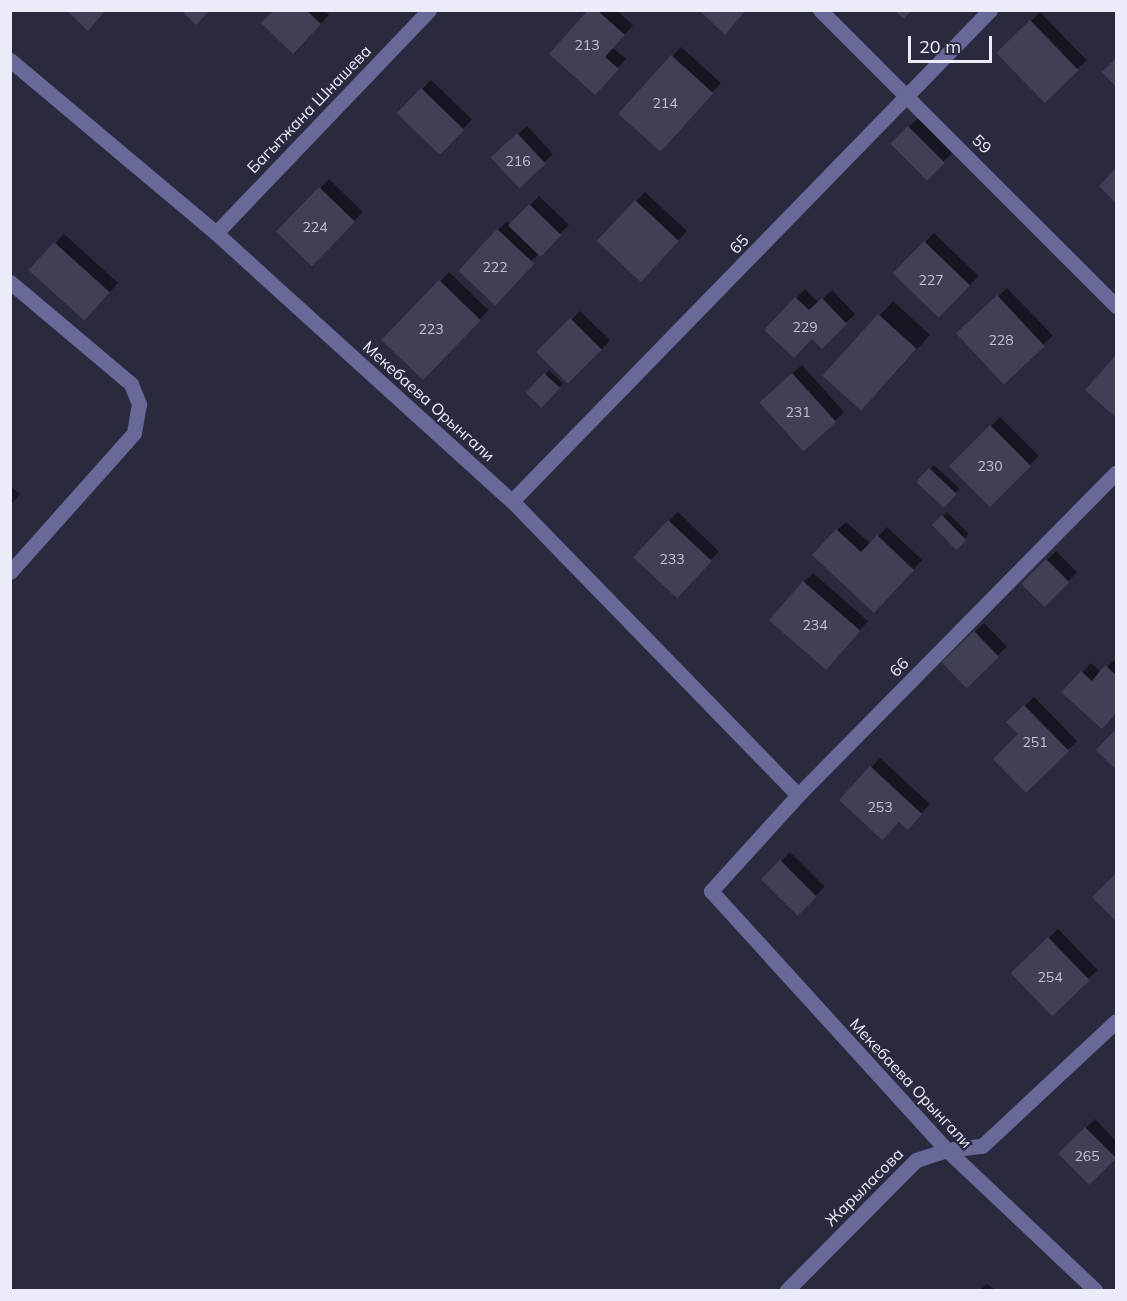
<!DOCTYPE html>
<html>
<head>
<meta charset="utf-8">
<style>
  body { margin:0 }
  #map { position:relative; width:1127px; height:1301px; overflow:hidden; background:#2a2a3f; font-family:Mulish,sans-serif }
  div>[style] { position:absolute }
  .shadow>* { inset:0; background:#0007; transform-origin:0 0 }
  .building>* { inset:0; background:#3f4056; transform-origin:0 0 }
  .lane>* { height:15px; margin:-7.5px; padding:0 7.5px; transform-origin:7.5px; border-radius:7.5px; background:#686998 }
  .street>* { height:15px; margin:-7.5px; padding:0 7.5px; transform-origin:7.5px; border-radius:7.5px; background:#686998 }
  span { translate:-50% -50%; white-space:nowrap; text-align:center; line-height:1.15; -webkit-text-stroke:4.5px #2a2a3f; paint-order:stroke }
  .number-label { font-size:14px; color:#c0c1d0 }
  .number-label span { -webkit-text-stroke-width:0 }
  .street-label { font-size:16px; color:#ebecf9 }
  .frame { position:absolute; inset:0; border:12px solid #ebecf9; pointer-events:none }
  .scale { position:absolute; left:908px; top:36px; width:84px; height:27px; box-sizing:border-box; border:3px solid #ebecf9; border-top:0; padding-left:8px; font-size:18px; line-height:21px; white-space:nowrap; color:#ebecf9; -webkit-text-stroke:4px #2a2a3f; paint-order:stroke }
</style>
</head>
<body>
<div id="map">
  <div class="shadow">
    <div style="clip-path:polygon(276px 10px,324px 10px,329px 15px,293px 52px)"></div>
    <div style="clip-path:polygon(590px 10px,616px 10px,633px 25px,613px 48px,626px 59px,604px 84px)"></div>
    <div style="left:1040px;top:12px;width:67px;height:59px;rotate:46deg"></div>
    <div style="clip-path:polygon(681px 47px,721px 83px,668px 140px,620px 113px)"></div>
    <div style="left:431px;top:80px;width:57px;height:46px;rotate:44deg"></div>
    <div style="left:918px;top:118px;width:49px;height:36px;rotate:46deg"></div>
    <div style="clip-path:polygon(527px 126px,553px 154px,519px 186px,502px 149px)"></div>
    <div style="left:329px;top:179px;width:47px;height:74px;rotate:44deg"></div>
    <div style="clip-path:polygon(645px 192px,687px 231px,651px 270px,636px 201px)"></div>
    <div style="clip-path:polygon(539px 196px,569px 225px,491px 300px,459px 269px,507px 221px,510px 224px)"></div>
    <div style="left:934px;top:233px;width:62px;height:56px;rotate:44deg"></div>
    <div style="clip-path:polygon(64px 234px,118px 283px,93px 310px,30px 270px)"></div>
    <div style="left:449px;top:272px;width:55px;height:94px;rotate:44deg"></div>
    <div style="left:1007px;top:288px;width:66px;height:66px;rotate:46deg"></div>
    <div style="clip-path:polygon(805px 289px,819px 303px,832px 290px,855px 314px,822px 347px,812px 337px,766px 330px)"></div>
    <div style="clip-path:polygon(893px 301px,930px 335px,875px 395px,824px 375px)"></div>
    <div style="left:580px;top:311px;width:42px;height:59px;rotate:44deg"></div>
    <div style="clip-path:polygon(1116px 357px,1116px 413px,1115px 415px,1087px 390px)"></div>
    <div style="clip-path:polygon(802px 365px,844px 412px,835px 421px,770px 393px)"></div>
    <div style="left:549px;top:370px;width:19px;height:31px;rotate:43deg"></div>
    <div style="left:1000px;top:417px;width:55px;height:69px;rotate:45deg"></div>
    <div style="left:934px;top:465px;width:35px;height:23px;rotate:43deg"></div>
    <div style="clip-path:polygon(10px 486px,20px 494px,10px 506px)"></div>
    <div style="left:678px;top:512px;width:57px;height:62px;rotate:44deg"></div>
    <div style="left:947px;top:512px;width:31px;height:18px;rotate:45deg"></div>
    <div style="clip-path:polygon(846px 522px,871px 544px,887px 527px,922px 560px,883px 602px,837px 530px)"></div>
    <div style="left:1056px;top:551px;width:30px;height:46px;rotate:45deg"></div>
    <div style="clip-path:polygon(813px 573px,868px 621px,835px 659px,804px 582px)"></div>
    <div style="left:984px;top:623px;width:33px;height:57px;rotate:46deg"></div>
    <div style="clip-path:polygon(1116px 659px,1116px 712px,1102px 727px,1064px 691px,1091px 663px,1101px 672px)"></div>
    <div style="clip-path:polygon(1034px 697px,1077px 741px,1026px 791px,1020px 734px,1008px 722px)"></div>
    <div style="clip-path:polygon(1116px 731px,1116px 767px,1098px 750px)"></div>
    <div style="clip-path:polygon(880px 758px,930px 804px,908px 828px,899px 820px,841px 800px)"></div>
    <div style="left:790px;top:852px;width:49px;height:38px;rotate:45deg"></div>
    <div style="clip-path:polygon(1116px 875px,1116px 919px,1094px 897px)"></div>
    <div style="left:1058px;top:929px;width:57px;height:64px;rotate:46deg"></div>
    <div style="clip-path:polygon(1095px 1119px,1116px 1141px,1116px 1155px,1089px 1183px,1060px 1154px)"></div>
    <div style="clip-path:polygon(987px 1284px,995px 1290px,980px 1290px)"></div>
  </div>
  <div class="building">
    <div style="clip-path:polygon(66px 10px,106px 10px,88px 31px)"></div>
    <div style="clip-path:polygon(181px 10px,210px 10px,196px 25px)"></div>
    <div style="clip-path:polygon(274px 10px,306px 10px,321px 24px,293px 54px,261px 23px)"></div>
    <div style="clip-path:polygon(588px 10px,597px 10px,625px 35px,605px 57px,619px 69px,595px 95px,549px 54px)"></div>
    <div style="clip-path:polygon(699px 10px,746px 10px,725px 35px)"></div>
    <div style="clip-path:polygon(894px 10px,912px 10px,904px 19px)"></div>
    <div style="left:1030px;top:20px;width:70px;height:47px;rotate:46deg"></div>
    <div style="left:671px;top:55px;width:57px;height:79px;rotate:42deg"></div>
    <div style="clip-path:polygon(1116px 58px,1116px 87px,1102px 72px)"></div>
    <div style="left:421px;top:88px;width:60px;height:35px;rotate:44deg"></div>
    <div style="left:908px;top:126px;width:52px;height:25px;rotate:45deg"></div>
    <div style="left:517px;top:133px;width:42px;height:36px;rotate:47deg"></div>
    <div style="clip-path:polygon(1116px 168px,1116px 203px,1099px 186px)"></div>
    <div style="left:319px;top:187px;width:50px;height:62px;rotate:44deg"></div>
    <div style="left:635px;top:200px;width:60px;height:56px;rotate:43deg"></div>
    <div style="left:529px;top:204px;width:45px;height:30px;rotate:44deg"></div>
    <div style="left:497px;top:229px;width:51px;height:57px;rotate:43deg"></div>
    <div style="left:924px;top:241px;width:64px;height:45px;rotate:44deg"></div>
    <div style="left:54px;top:242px;width:75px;height:38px;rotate:42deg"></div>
    <div style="left:439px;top:280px;width:58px;height:83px;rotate:44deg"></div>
    <div style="left:997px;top:295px;width:70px;height:56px;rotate:47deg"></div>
    <div style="clip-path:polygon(795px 297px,809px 310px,822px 298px,847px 324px,822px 349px,812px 339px,794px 358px,764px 330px)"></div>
    <div style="left:878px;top:314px;width:52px;height:83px;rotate:42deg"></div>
    <div style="left:570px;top:318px;width:45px;height:48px;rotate:45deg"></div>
    <div style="clip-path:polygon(1116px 355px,1116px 415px,1115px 417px,1085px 390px)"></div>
    <div style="left:544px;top:373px;width:22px;height:27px;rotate:43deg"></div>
    <div style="left:792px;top:373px;width:66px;height:44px;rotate:48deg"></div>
    <div style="left:990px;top:425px;width:58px;height:58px;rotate:45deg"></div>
    <div style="left:929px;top:468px;width:38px;height:19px;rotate:43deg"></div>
    <div style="left:942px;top:515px;width:35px;height:14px;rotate:46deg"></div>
    <div style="left:668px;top:520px;width:60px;height:51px;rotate:43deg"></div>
    <div style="clip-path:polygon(836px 529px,861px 552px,877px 535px,914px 570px,874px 613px,812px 555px)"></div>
    <div style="left:1046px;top:559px;width:33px;height:35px;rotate:45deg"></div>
    <div style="left:803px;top:581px;width:76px;height:52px;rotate:41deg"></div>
    <div style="left:974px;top:631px;width:36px;height:45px;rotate:46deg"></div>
    <div style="clip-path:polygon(1105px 665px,1116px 675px,1116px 713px,1102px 729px,1061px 692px,1081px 671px,1092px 681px)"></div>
    <div style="clip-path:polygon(1024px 705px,1069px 751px,1026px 793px,993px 759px,1018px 734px,1006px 722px)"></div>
    <div style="clip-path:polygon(1116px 729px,1116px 770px,1096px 750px)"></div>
    <div style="clip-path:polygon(870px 766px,922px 814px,908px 830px,899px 822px,882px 840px,839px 800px)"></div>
    <div style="left:780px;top:860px;width:52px;height:27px;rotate:45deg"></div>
    <div style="clip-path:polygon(1116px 873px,1116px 921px,1092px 897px)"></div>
    <div style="left:1048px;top:937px;width:60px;height:52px;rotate:46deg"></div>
    <div style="left:1085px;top:1127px;width:44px;height:38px;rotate:45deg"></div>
  </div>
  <div class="lane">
    <div style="left:10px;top:282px;width:158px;rotate:40.1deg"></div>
    <div style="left:131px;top:384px;width:22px;rotate:68deg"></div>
    <div style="left:139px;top:404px;width:29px;rotate:100deg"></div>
    <div style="left:134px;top:433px;width:186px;rotate:131.7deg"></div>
    <div style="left:711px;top:891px;width:350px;rotate:47.7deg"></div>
    <div style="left:947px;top:1150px;width:204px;rotate:43.4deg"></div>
  </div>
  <div class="street">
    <div style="left:820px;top:10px;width:419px;rotate:45deg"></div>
    <div style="left:10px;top:60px;width:269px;rotate:40deg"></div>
    <div style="left:216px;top:233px;width:399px;rotate:42.2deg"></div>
    <div style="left:512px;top:501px;width:410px;rotate:45.8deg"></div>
    <div style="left:216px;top:233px;width:308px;rotate:-46.3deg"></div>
    <div style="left:512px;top:501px;width:685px;rotate:-45.77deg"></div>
    <div style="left:711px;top:891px;width:130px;rotate:-47.8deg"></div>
    <div style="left:798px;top:795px;width:453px;rotate:-45.4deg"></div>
    <div style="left:787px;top:1290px;width:183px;rotate:-45.2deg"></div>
    <div style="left:916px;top:1160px;width:33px;rotate:-18deg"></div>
    <div style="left:947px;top:1150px;width:35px;rotate:-7deg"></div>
    <div style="left:982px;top:1146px;width:183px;rotate:-43deg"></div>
  </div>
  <div class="number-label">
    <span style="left:587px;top:45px">213</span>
    <span style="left:665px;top:103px">214</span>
    <span style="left:518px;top:161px">216</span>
    <span style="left:315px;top:227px">224</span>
    <span style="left:495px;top:267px">222</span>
    <span style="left:931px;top:280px">227</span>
    <span style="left:805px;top:327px">229</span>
    <span style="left:431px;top:329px">223</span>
    <span style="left:1001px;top:340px">228</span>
    <span style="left:798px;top:412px">231</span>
    <span style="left:990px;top:466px">230</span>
    <span style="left:672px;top:559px">233</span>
    <span style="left:815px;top:625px">234</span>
    <span style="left:1035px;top:742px">251</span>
    <span style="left:880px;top:807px">253</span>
    <span style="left:1050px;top:977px">254</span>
    <span style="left:1087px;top:1156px">265</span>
  </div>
  <div class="street-label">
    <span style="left:309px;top:109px;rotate:-46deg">Багытжана Шнашева</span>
    <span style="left:982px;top:144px;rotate:45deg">59</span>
    <span style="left:739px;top:244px;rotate:-45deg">65</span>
    <span style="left:429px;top:401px;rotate:42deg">Мекебаева Орынгали</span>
    <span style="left:899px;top:667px;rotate:-45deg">66</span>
    <span style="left:911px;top:1083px;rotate:47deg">Мекебаева Орынгали</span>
    <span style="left:864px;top:1187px;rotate:-45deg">Жарыласова</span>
  </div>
  <div class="frame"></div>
  <div class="scale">20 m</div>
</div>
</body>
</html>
